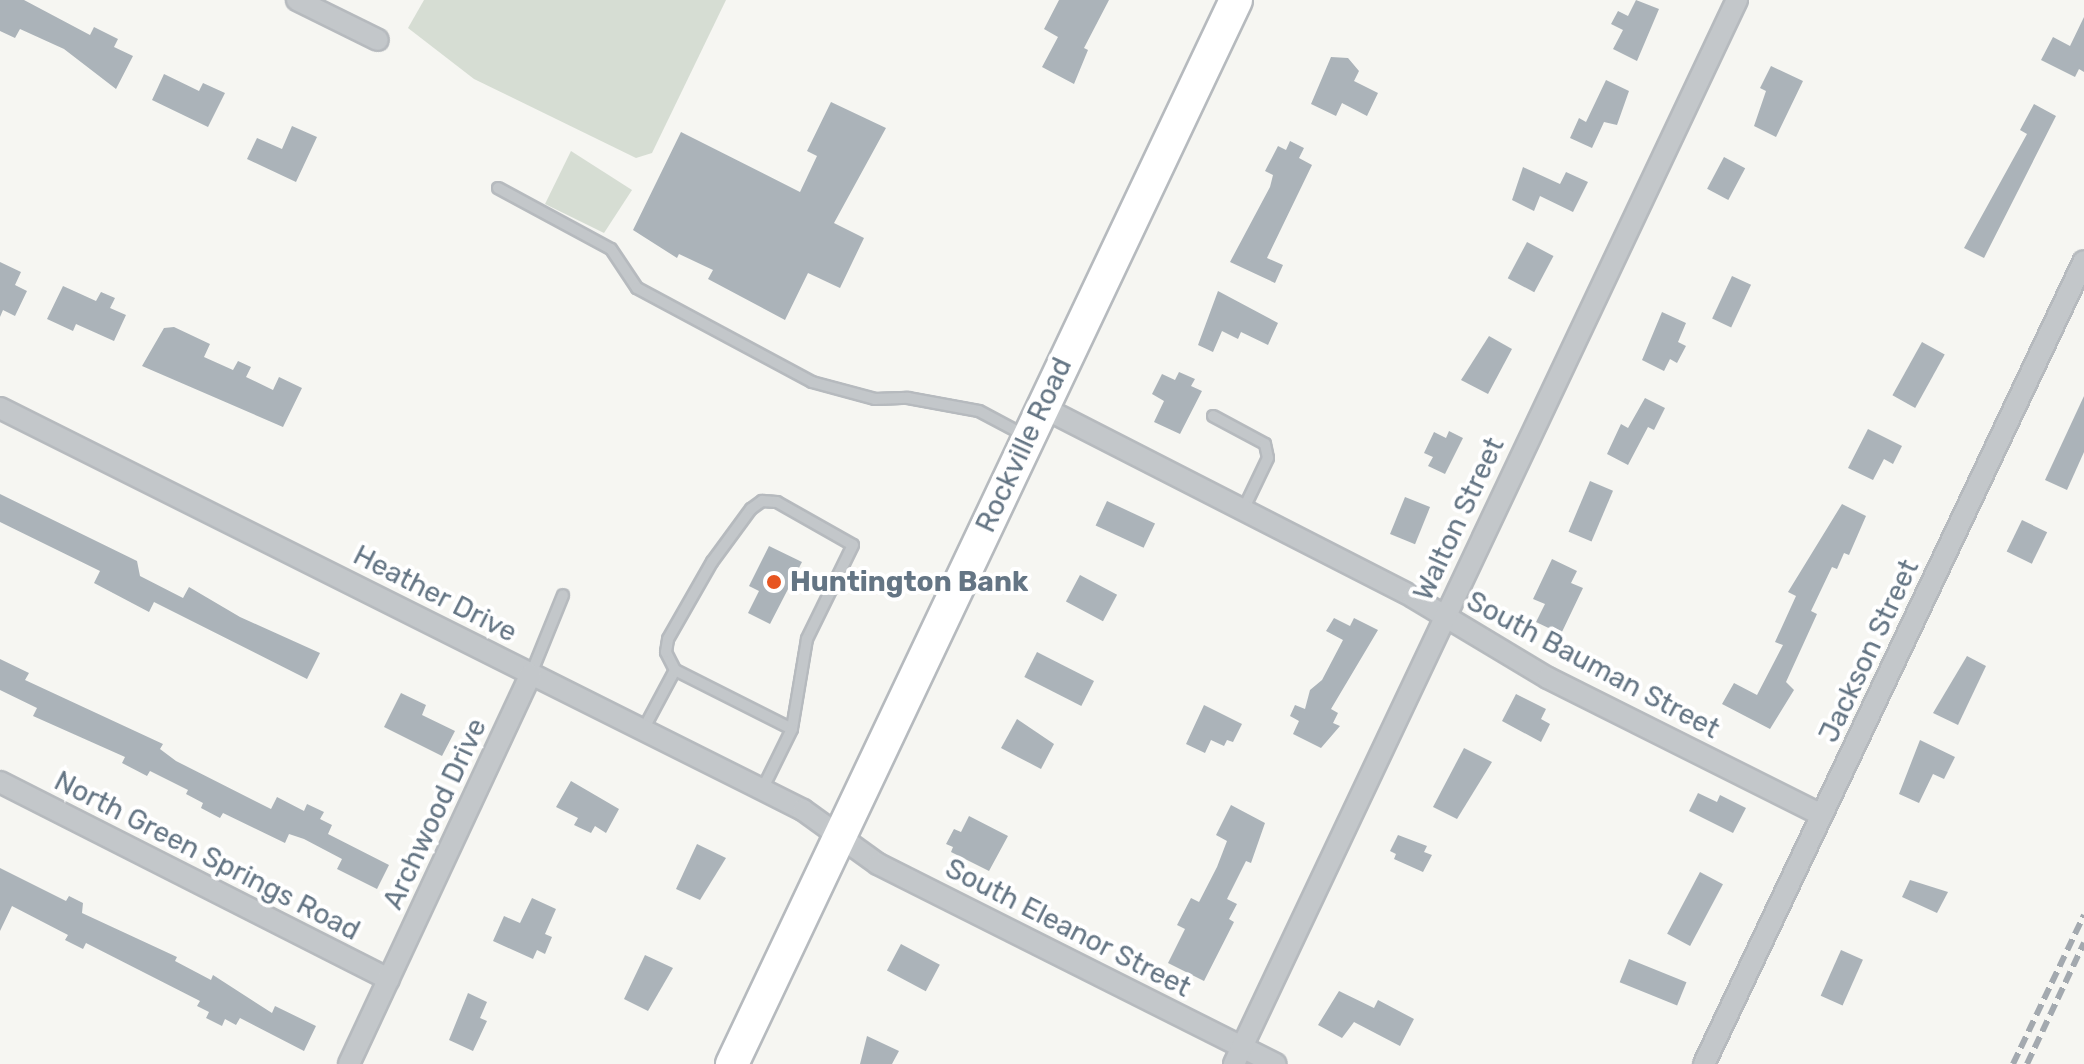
<!DOCTYPE html>
<html>
<head>
<meta charset="utf-8">
<style>
  body { margin:0 }
  #map { position:relative; width:2084px; height:1064px; overflow:hidden; background:#f6f6f2; font-family:Rubik,sans-serif }
  div>[style] { position:absolute }
  .green>* { inset:0; background:#d6ddd3 }
  .building>* { inset:0; background:#abb3b9; transform-origin:0 0 }
  .roads { filter:drop-shadow(2px 0 #b6babe) drop-shadow(-2px 0 #b6babe) drop-shadow(0 2px #b6babe) drop-shadow(0 -2px #b6babe) }
  .lane>* { height:10px; margin:-5px; padding:0 5px; transform-origin:5px; border-radius:5px; background:#c3c7ca }
  .street>* { height:20px; margin:-10px; padding:0 10px; transform-origin:10px; border-radius:10px; background:#c3c7ca }
  .primary>* { height:32px; margin:-16px; padding:0 16px; transform-origin:16px; border-radius:16px; background:#fff }
  .rail>* { height:6px; margin-top:-3px; transform-origin:0; background:repeating-linear-gradient(90deg,#a3a9af 0 12px,transparent 0 18px) }
  .dots>* { width:22px; height:22px; translate:-50% -50%; box-sizing:border-box; border:4px solid #fff; border-radius:50% }
  span { translate:-50% -50%; white-space:nowrap; text-align:center; line-height:1.15; -webkit-text-stroke:8px #fff; paint-order:stroke }
  .street-label { font-size:28px; color:#647584 }
  .poi-label { font-size:28px; color:#647584; font-weight:700 }
  .left { translate:0 -50%; text-align:left }
</style>
</head>
<body>
<div id="map">
  <div class="green">
    <div style="clip-path:polygon(424px 0,726px 0,652px 153px,636px 158px,474px 79px,408px 28px)"></div>
    <div style="clip-path:polygon(571px 151px,632px 190px,604px 233px,545px 204px)"></div>
  </div>
  <div class="building">
    <div style="clip-path:polygon(0 0,24px 0,90px 35px,94px 27px,118px 39px,114px 47px,133px 56px,116px 89px,64px 49px,20px 29px,15px 38px,0 31px)"></div>
    <div style="clip-path:polygon(1059px 0,1109px 0,1084px 48px,1088px 50px,1074px 84px,1042px 67px,1058px 37px,1044px 29px)"></div>
    <div style="clip-path:polygon(1636px 0,1659px 9px,1637px 61px,1613px 49px,1623px 30px,1611px 24px,1618px 11px,1628px 16px)"></div>
    <div style="clip-path:polygon(2084px 17px,2084px 72px,2079px 69px,2075px 77px,2041px 60px,2053px 37px,2070px 46px)"></div>
    <div style="clip-path:polygon(1331px 57px,1348px 58px,1359px 71px,1354px 81px,1378px 93px,1367px 116px,1342px 103px,1336px 116px,1311px 104px)"></div>
    <div style="clip-path:polygon(1771px 66px,1803px 81px,1776px 137px,1754px 126px,1766px 91px,1760px 88px)"></div>
    <div style="clip-path:polygon(164px 74px,199px 91px,203px 83px,225px 93px,208px 127px,152px 100px)"></div>
    <div style="clip-path:polygon(1606px 80px,1629px 91px,1617px 125px,1604px 122px,1592px 148px,1570px 138px,1579px 118px,1586px 122px)"></div>
    <div style="clip-path:polygon(831px 102px,886px 128px,834px 223px,864px 238px,840px 288px,808px 273px,785px 320px,708px 279px,713px 270px,679px 254px,677px 258px,633px 230px,681px 132px,800px 192px,817px 156px,807px 151px)"></div>
    <div style="clip-path:polygon(2034px 104px,2056px 116px,1984px 258px,1964px 248px,2027px 134px,2020px 130px)"></div>
    <div style="clip-path:polygon(292px 126px,317px 137px,296px 182px,247px 159px,257px 138px,282px 149px)"></div>
    <div style="clip-path:polygon(1290px 141px,1304px 148px,1299px 158px,1312px 165px,1267px 258px,1283px 265px,1275px 283px,1230px 262px,1270px 187px,1273px 175px,1265px 171px,1278px 146px,1286px 150px)"></div>
    <div style="left:1724px;top:157px;width:24px;height:36px;rotate:28deg"></div>
    <div style="clip-path:polygon(1523px 167px,1560px 184px,1566px 172px,1588px 182px,1573px 212px,1540px 196px,1534px 211px,1512px 200px)"></div>
    <div style="left:1527px;top:242px;width:30px;height:41px;rotate:28deg"></div>
    <div style="clip-path:polygon(0 262px,21px 272px,15px 285px,27px 291px,15px 316px,3px 310px,0 317px)"></div>
    <div style="left:1732px;top:276px;width:21px;height:47px;rotate:25deg"></div>
    <div style="clip-path:polygon(63px 286px,96px 301px,101px 292px,115px 298px,110px 308px,126px 315px,114px 341px,76px 324px,73px 331px,47px 319px)"></div>
    <div style="clip-path:polygon(1218px 291px,1278px 323px,1268px 345px,1241px 332px,1238px 339px,1222px 331px,1213px 352px,1198px 345px)"></div>
    <div style="clip-path:polygon(1662px 312px,1686px 323px,1678px 342px,1686px 346px,1677px 363px,1670px 359px,1664px 371px,1642px 360px)"></div>
    <div style="clip-path:polygon(174px 327px,210px 344px,204px 357px,233px 370px,238px 361px,251px 367px,246px 377px,273px 390px,279px 377px,302px 388px,283px 427px,142px 366px,164px 328px)"></div>
    <div style="clip-path:polygon(1489px 336px,1512px 349px,1488px 394px,1461px 380px)"></div>
    <div style="left:1922px;top:342px;width:26px;height:61px;rotate:29deg"></div>
    <div style="clip-path:polygon(1179px 372px,1195px 379px,1191px 386px,1202px 391px,1180px 434px,1154px 422px,1164px 401px,1152px 394px,1162px 374px,1175px 380px)"></div>
    <div style="clip-path:polygon(2084px 396px,2084px 452px,2067px 490px,2045px 480px)"></div>
    <div style="clip-path:polygon(1645px 398px,1665px 408px,1654px 430px,1648px 427px,1628px 465px,1607px 454px,1621px 424px,1628px 428px)"></div>
    <div style="clip-path:polygon(1868px 429px,1902px 446px,1893px 464px,1884px 459px,1873px 480px,1848px 468px)"></div>
    <div style="clip-path:polygon(1449px 431px,1463px 438px,1445px 474px,1428px 466px,1433px 457px,1424px 453px,1434px 432px,1446px 438px)"></div>
    <div style="left:1590px;top:481px;width:25px;height:55px;rotate:23deg"></div>
    <div style="clip-path:polygon(0 494px,137px 561px,140px 576px,183px 598px,189px 587px,240px 617px,320px 653px,307px 679px,154px 602px,149px 612px,94px 583px,100px 571px,0 522px)"></div>
    <div style="left:1405px;top:497px;width:27px;height:40px;rotate:22deg"></div>
    <div style="left:1107px;top:501px;width:53px;height:27px;rotate:25deg"></div>
    <div style="clip-path:polygon(1842px 504px,1866px 516px,1849px 555px,1844px 553px,1837px 569px,1832px 567px,1811px 611px,1817px 614px,1786px 682px,1794px 690px,1770px 729px,1722px 704px,1734px 683px,1757px 695px,1783px 645px,1775px 642px,1796px 596px,1788px 592px)"></div>
    <div style="left:2022px;top:520px;width:28px;height:35px;rotate:26deg"></div>
    <div style="clip-path:polygon(769px 546px,802px 562px,770px 624px,748px 613px,759px 591px,749px 586px)"></div>
    <div style="clip-path:polygon(1552px 559px,1577px 571px,1571px 583px,1583px 588px,1561px 634px,1536px 622px,1545px 604px,1533px 599px)"></div>
    <div style="left:1080px;top:575px;width:42px;height:30px;rotate:28deg"></div>
    <div style="clip-path:polygon(1334px 618px,1350px 626px,1354px 618px,1378px 630px,1331px 709px,1338px 713px,1333px 723px,1340px 726px,1321px 748px,1293px 734px,1299px 721px,1290px 716px,1295px 705px,1305px 709px,1310px 690px,1322px 680px,1343px 640px,1326px 631px)"></div>
    <div style="left:1037px;top:652px;width:64px;height:28px;rotate:27deg"></div>
    <div style="clip-path:polygon(1967px 656px,1986px 666px,1958px 725px,1933px 713px)"></div>
    <div style="clip-path:polygon(0 659px,29px 673px,25px 680px,163px 744px,160px 749px,176px 761px,271px 809px,277px 797px,304px 811px,307px 804px,324px 812px,320px 819px,332px 825px,328px 834px,389px 865px,377px 889px,337px 869px,342px 859px,304px 839px,289px 834px,285px 843px,223px 813px,220px 818px,201px 808px,203px 803px,186px 794px,188px 790px,150px 771px,147px 776px,122px 763px,125px 757px,33px 716px,37px 708px,0 690px)"></div>
    <div style="clip-path:polygon(401px 693px,426px 705px,422px 715px,455px 731px,442px 756px,384px 727px)"></div>
    <div style="clip-path:polygon(1516px 694px,1546px 709px,1541px 719px,1550px 724px,1541px 742px,1502px 721px)"></div>
    <div style="clip-path:polygon(1204px 705px,1242px 724px,1233px 742px,1227px 740px,1224px 746px,1211px 740px,1205px 753px,1186px 744px)"></div>
    <div style="clip-path:polygon(1017px 719px,1054px 744px,1041px 769px,1001px 748px)"></div>
    <div style="clip-path:polygon(1920px 740px,1955px 757px,1944px 779px,1933px 774px,1919px 803px,1899px 794px)"></div>
    <div style="clip-path:polygon(1464px 748px,1492px 762px,1457px 819px,1433px 807px)"></div>
    <div style="clip-path:polygon(571px 781px,619px 809px,606px 833px,595px 826px,591px 833px,574px 825px,578px 818px,556px 807px)"></div>
    <div style="clip-path:polygon(1698px 793px,1717px 802px,1720px 795px,1746px 808px,1733px 833px,1689px 811px)"></div>
    <div style="clip-path:polygon(1231px 805px,1265px 823px,1251px 863px,1246px 861px,1227px 899px,1237px 904px,1229px 919px,1234px 922px,1204px 981px,1168px 963px,1185px 929px,1177px 925px,1191px 898px,1199px 902px,1217px 867px,1227px 841px,1216px 835px)"></div>
    <div style="clip-path:polygon(969px 816px,1008px 836px,989px 871px,951px 852px,953px 847px,946px 844px,954px 829px,961px 832px)"></div>
    <div style="clip-path:polygon(1398px 835px,1427px 846px,1424px 852px,1432px 855px,1423px 872px,1394px 859px,1396px 854px,1390px 851px)"></div>
    <div style="clip-path:polygon(697px 844px,726px 858px,700px 900px,676px 889px)"></div>
    <div style="clip-path:polygon(0 868px,66px 901px,69px 896px,83px 903px,82px 913px,177px 957px,175px 961px,211px 980px,213px 975px,272px 1013px,275px 1006px,316px 1026px,304px 1051px,240px 1018px,236px 1025px,225px 1019px,222px 1026px,206px 1018px,209px 1012px,197px 1006px,200px 1001px,86px 943px,83px 949px,65px 940px,68px 935px,12px 906px,0 931px)"></div>
    <div style="left:1700px;top:872px;width:26px;height:70px;rotate:28deg"></div>
    <div style="clip-path:polygon(1910px 880px,1948px 892px,1937px 913px,1902px 897px)"></div>
    <div style="clip-path:polygon(532px 898px,556px 909px,545px 934px,552px 937px,545px 954px,537px 950px,533px 959px,493px 941px,504px 916px,520px 923px)"></div>
    <div style="left:901px;top:944px;width:44px;height:30px;rotate:28deg"></div>
    <div style="left:1841px;top:950px;width:24px;height:50px;rotate:24deg"></div>
    <div style="clip-path:polygon(645px 955px,673px 968px,648px 1011px,624px 999px)"></div>
    <div style="left:1629px;top:959px;width:62px;height:25px;rotate:22deg"></div>
    <div style="clip-path:polygon(1339px 991px,1374px 1008px,1378px 1000px,1414px 1019px,1400px 1046px,1354px 1022px,1342px 1038px,1318px 1025px)"></div>
    <div style="clip-path:polygon(468px 993px,487px 1002px,480px 1018px,487px 1021px,473px 1051px,449px 1040px)"></div>
    <div style="clip-path:polygon(867px 1036px,899px 1051px,892px 1064px,860px 1064px)"></div>
  </div>
  <div class="roads">
    <div class="lane">
      <div style="left:498px;top:188px;width:128px;rotate:28.4deg"></div>
      <div style="left:611px;top:249px;width:47px;rotate:56.3deg"></div>
      <div style="left:637px;top:288px;width:199px;rotate:28.2deg"></div>
      <div style="left:812px;top:382px;width:65px;rotate:15.1deg"></div>
      <div style="left:875px;top:399px;width:33px;rotate:-2deg"></div>
      <div style="left:908px;top:398px;width:72px;rotate:10.4deg"></div>
      <div style="left:979px;top:411px;width:53px;rotate:28deg"></div>
      <div style="left:1213px;top:416px;width:59px;rotate:28.3deg"></div>
      <div style="left:1265px;top:444px;width:14px;rotate:78deg"></div>
      <div style="left:1268px;top:458px;width:55px;rotate:115.6deg"></div>
      <div style="left:675px;top:670px;width:20px;rotate:-117deg"></div>
      <div style="left:666px;top:652px;width:13px;rotate:-81deg"></div>
      <div style="left:668px;top:639px;width:89px;rotate:-60.3deg"></div>
      <div style="left:712px;top:562px;width:66px;rotate:-53.7deg"></div>
      <div style="left:751px;top:509px;width:14px;rotate:-36deg"></div>
      <div style="left:762px;top:501px;width:15px;rotate:4deg"></div>
      <div style="left:777px;top:502px;width:87px;rotate:29.5deg"></div>
      <div style="left:853px;top:545px;width:105px;rotate:116.1deg"></div>
      <div style="left:807px;top:639px;width:91px;rotate:99.5deg"></div>
      <div style="left:531px;top:674px;width:85px;rotate:-67.9deg"></div>
      <div style="left:643px;top:730px;width:68px;rotate:-61.9deg"></div>
      <div style="left:675px;top:670px;width:131px;rotate:26.8deg"></div>
      <div style="left:792px;top:729px;width:68px;rotate:116.2deg"></div>
    </div>
    <div class="street">
      <div style="left:297px;top:0;width:90px;rotate:26.3deg"></div>
      <div style="left:1042px;top:407px;width:417px;rotate:27.1deg"></div>
      <div style="left:1413px;top:597px;width:157px;rotate:31deg"></div>
      <div style="left:1548px;top:678px;width:306px;rotate:26.6deg"></div>
      <div style="left:0;top:408px;width:898px;rotate:26.59deg"></div>
      <div style="left:803px;top:810px;width:92px;rotate:35.8deg"></div>
      <div style="left:878px;top:864px;width:445px;rotate:26.7deg"></div>
      <div style="left:0;top:782px;width:436px;rotate:26.9deg"></div>
      <div style="left:349px;top:1064px;width:430px;rotate:-65deg"></div>
      <div style="left:1234px;top:1064px;width:1177px;rotate:-64.7deg"></div>
      <div style="left:1704px;top:1064px;width:888px;rotate:-64.68deg"></div>
    </div>
    <div class="primary">
      <div style="left:732px;top:1064px;width:1177px;rotate:-64.65deg"></div>
    </div>
  </div>
  <div class="rail">
    <div style="left:2013px;top:1064px;width:165px;rotate:-64.5deg"></div>
    <div style="left:2027px;top:1064px;width:134px;rotate:-64.8deg"></div>
  </div>
  <div class="dots">
    <div style="left:774px;top:582px;background:#e75521"></div>
  </div>
  <div class="street-label">
    <span style="left:1024px;top:445px;rotate:-65deg">Rockville Road</span>
    <span style="left:1459px;top:519px;rotate:-65deg">Walton Street</span>
    <span style="left:435px;top:594px;rotate:27deg">Heather Drive</span>
    <span style="left:1869px;top:651px;rotate:-65deg">Jackson Street</span>
    <span style="left:1593px;top:665px;rotate:28deg">South Bauman Street</span>
    <span style="left:435px;top:814px;rotate:-65deg">Archwood Drive</span>
    <span style="left:207px;top:856px;rotate:27deg">North Green Springs Road</span>
    <span style="left:1068px;top:928px;rotate:27deg">South Eleanor Street</span>
  </div>
  <div class="poi-label">
    <span class="left" style="left:790px;top:582px">Huntington Bank</span>
  </div>
</div>
</body>
</html>
